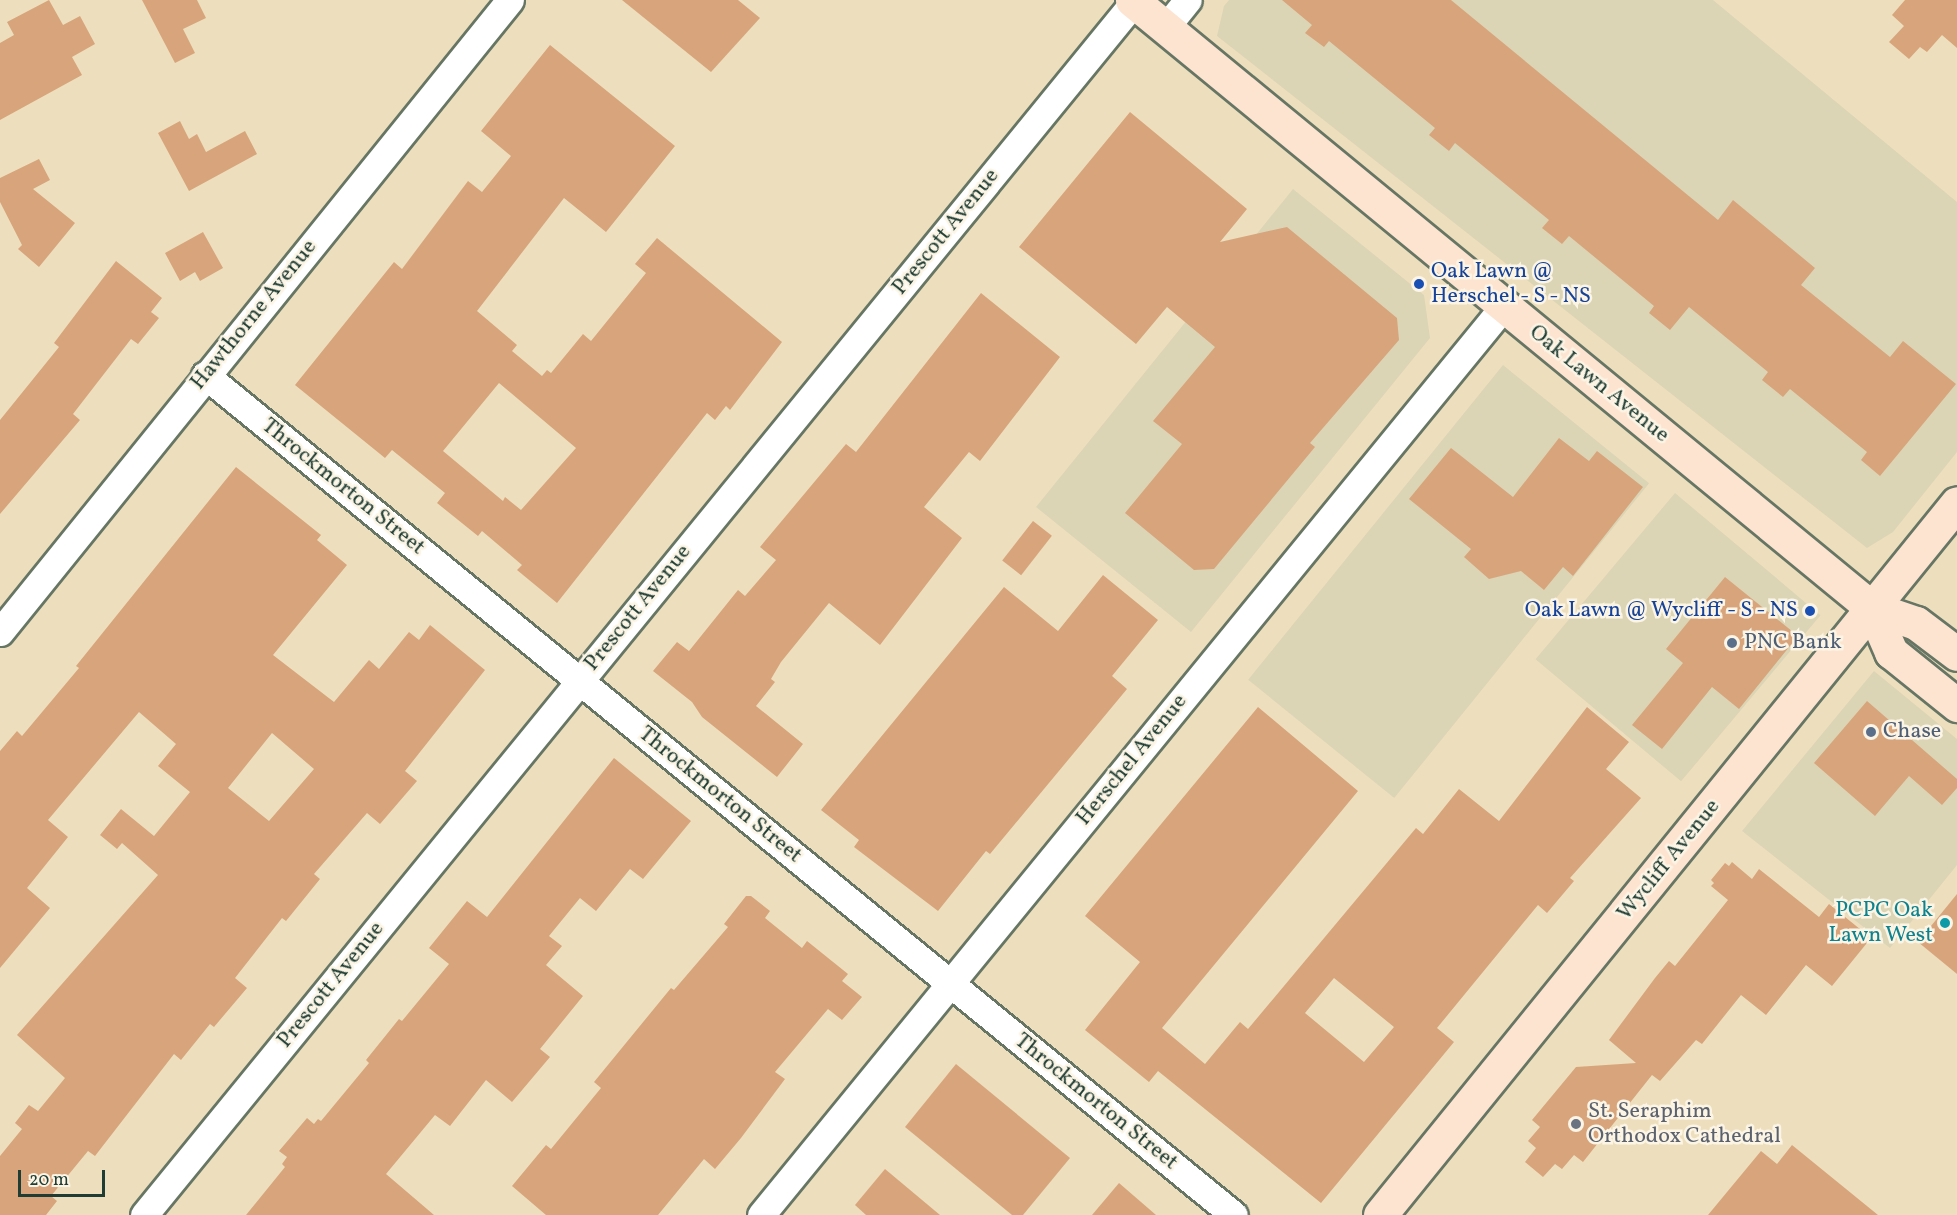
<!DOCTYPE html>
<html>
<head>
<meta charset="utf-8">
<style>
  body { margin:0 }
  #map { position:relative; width:1957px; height:1215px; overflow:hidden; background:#eddfbd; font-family:Vollkorn,serif }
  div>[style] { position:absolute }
  .built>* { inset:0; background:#dbd5b5; transform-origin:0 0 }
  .building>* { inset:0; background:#d8a47c; transform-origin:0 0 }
  .roads { filter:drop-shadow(2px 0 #677664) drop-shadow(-2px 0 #677664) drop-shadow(0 2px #677664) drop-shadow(0 -2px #677664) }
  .minor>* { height:27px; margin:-13.5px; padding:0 13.5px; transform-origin:13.5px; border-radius:13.5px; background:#fff }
  .secondary>* { height:33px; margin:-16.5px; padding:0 16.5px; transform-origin:16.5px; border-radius:16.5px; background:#fde4d0 }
  .dots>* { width:16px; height:16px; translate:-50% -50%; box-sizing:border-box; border:3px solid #fcf5e5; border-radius:50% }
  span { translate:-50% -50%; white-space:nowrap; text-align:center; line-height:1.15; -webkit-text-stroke:5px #fcf5e5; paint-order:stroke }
  .street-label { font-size:22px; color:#1f3d34 }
  .transit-label { font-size:22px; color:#164399 }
  .left { translate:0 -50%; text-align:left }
  .right { translate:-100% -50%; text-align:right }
  .service-label { font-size:22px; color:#4e5e75 }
  .culture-label { font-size:22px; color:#0d838f }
  .worship-label { font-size:22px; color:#5b616d }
  .scale { position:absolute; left:18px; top:1170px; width:87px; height:27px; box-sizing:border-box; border:3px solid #1f3d34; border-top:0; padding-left:8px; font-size:18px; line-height:21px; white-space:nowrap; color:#1f3d34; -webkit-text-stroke:4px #fcf5e5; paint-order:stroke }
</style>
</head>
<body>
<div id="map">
  <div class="built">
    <div style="clip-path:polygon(1229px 0,1713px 0,1957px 202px,1957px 452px,1893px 532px,1867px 548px,1217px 36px,1224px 6px)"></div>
    <div style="clip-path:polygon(1293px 189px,1424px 295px,1430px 338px,1191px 632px,1036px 507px)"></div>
    <div style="left:1503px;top:365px;width:188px;height:405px;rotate:39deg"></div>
    <div style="left:1675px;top:493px;width:190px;height:217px;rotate:40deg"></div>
    <div style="clip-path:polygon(1874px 671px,1957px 739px,1957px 865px,1890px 948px,1742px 831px)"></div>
  </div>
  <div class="building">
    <div style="clip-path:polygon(49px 0,63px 25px,80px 16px,95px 44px,72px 57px,82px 75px,0 120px,0 43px,14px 35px,7px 22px)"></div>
    <div style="clip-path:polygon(142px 0,197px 0,206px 18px,183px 29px,195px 53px,175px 63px)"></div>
    <div style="clip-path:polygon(622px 0,738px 0,760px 18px,711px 72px)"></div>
    <div style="clip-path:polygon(1282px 0,1451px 0,1718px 220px,1733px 200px,1815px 268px,1801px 285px,1890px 357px,1903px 341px,1956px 384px,1880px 476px,1861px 460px,1867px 452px,1790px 389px,1783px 397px,1762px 380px,1768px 372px,1689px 307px,1670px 330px,1649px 313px,1654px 306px,1569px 236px,1562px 244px,1542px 228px,1549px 220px,1455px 143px,1449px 151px,1429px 135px,1435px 128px,1329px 41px,1324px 47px,1305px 33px,1312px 25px)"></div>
    <div style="clip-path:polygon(1905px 0,1957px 0,1957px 48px,1942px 35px,1927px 52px,1920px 47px,1909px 59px,1889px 42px,1904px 26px,1892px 15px)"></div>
    <div style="clip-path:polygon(evenodd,550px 45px,675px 146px,606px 232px,564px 198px,477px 311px,517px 345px,512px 351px,542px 376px,547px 370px,551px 373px,583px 334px,591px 341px,646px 273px,635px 264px,657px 238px,782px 342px,730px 410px,726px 406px,715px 420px,707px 413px,557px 603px,517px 570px,522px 565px,482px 531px,478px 536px,437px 503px,445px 493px,392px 450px,385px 458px,295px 385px,394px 262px,402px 269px,468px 181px,482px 192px,511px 156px,481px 131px,550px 45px,499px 383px,576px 448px,521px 510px,505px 497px,503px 501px,443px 451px,499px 383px)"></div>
    <div style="clip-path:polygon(1130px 112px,1247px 209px,1220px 242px,1287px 227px,1397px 318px,1399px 340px,1310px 443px,1315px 447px,1214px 569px,1194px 570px,1125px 513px,1182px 444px,1153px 421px,1215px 347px,1167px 307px,1136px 344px,1019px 247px)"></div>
    <div style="clip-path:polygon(180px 121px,189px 139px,197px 134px,206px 152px,245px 131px,257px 154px,189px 191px,158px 133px)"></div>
    <div style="clip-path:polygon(39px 159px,50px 180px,33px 189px,75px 223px,39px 267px,18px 249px,22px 245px,0 202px,0 178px)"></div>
    <div style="clip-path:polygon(203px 232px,223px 268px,200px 281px,195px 272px,180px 281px,165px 253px)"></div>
    <div style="clip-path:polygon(116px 261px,162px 298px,151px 312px,159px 318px,138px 344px,131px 339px,73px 414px,80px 420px,0 514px,0 420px,59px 347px,54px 343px)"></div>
    <div style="clip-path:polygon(981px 293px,1060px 357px,980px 461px,969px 452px,924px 507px,962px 538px,880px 645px,829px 603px,781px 662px,771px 679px,775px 682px,756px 706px,803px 744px,777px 777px,702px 717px,692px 702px,653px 671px,677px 642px,689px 651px,738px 590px,745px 596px,776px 560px,760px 547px,846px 444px,856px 452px)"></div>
    <div style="clip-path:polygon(1559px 438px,1589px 461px,1597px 451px,1643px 487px,1573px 576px,1563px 567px,1544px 590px,1521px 571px,1489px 579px,1464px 557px,1471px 549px,1409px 499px,1451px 448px,1513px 497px)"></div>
    <div style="clip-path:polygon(evenodd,236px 467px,321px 535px,317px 540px,347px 565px,273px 655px,334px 702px,369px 660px,379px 669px,409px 632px,419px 640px,430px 625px,485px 670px,405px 771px,417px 781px,380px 824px,367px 813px,314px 874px,320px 879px,286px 921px,282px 918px,235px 978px,247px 988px,214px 1027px,210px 1024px,181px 1060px,174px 1054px,95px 1156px,88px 1151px,51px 1196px,57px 1201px,46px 1215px,0 1215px,0 1156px,22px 1129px,15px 1123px,29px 1105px,38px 1111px,65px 1078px,17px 1035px,158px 875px,122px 843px,117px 849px,100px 835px,121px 809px,154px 836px,190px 792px,158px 766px,176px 744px,139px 712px,48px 820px,68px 837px,27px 888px,50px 908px,0 968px,0 751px,17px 731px,22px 736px,79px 668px,76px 666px,236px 467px,272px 733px,314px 769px,269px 821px,228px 788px,272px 733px)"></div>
    <div style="left:1033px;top:521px;width:24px;height:50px;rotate:38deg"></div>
    <div style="clip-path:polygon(1103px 575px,1158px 620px,1112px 676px,1127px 689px,990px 854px,986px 851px,938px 911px,854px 847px,859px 840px,821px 810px,1004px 587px,1058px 631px)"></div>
    <div style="clip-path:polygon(1725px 577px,1798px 636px,1739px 709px,1712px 687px,1662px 749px,1632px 725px,1683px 663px,1666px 649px)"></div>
    <div style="clip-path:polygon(1867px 701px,1957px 779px,1957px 788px,1942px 805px,1909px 776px,1875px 816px,1814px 763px)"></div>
    <div style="clip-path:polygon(evenodd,1258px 707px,1358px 791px,1162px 1028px,1205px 1064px,1240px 1022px,1248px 1029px,1416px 828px,1423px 834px,1459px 789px,1499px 821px,1587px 707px,1629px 742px,1606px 769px,1641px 798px,1570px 878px,1574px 881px,1547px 913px,1538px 905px,1437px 1028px,1454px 1042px,1321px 1203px,1158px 1071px,1149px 1082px,1085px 1030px,1140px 962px,1085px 916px,1258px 707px,1334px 978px,1394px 1027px,1364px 1062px,1305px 1013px,1334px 978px)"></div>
    <div style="clip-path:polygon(614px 758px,691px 821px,643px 879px,630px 869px,596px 911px,580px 898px,549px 936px,562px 946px,546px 965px,583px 996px,540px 1049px,550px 1057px,512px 1102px,486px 1080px,450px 1126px,435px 1115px,386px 1174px,434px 1215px,246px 1215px,285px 1167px,282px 1164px,287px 1157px,279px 1151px,307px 1118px,314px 1124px,318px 1119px,321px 1121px,369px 1063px,366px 1060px,399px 1019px,402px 1021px,449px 964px,429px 948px,467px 901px,487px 917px)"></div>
    <div style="clip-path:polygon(1732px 862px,1752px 879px,1759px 869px,1819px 917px,1829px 904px,1871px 938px,1832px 986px,1806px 965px,1766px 1015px,1741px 995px,1702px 1044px,1696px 1040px,1660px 1081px,1652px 1075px,1583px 1162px,1574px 1155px,1562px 1169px,1555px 1164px,1543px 1177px,1525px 1162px,1536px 1148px,1528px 1141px,1540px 1127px,1532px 1120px,1576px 1067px,1636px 1063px,1609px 1040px,1655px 978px,1669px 961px,1675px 966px,1728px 900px,1711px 886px,1714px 883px,1711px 880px,1725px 863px,1729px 866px)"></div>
    <div style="clip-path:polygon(1957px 894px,1957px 974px,1918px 942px)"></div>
    <div style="clip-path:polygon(746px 896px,751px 896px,770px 911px,765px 918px,802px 948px,807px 941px,848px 974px,842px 981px,862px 997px,842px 1020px,828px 1009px,775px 1072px,785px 1079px,741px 1138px,715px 1169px,704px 1159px,658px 1215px,546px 1215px,512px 1186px,546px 1145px,551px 1149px,601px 1088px,594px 1082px,671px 988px,674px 990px,728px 927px,724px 924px)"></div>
    <div style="clip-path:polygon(956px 1064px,1070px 1158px,1023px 1215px,1012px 1215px,905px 1127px)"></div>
    <div style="clip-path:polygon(1792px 1145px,1878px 1215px,1708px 1215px,1761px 1151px,1777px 1164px)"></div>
    <div style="clip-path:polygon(885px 1169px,940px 1215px,866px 1215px,855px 1205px)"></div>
    <div style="clip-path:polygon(1119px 1183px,1156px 1215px,1092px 1215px)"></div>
  </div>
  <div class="roads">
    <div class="minor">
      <div style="left:1165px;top:28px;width:36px;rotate:-51deg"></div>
      <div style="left:205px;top:375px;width:1328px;rotate:39.23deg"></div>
      <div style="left:0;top:632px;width:812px;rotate:-51.1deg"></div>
      <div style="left:144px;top:1215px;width:1566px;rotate:-50.78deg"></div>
      <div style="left:761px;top:1215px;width:1174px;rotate:-50.74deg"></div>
    </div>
    <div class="secondary">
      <div style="left:1132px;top:0;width:958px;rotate:39.41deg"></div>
      <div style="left:1872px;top:608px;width:46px;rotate:18.8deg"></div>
      <div style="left:1916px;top:623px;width:51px;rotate:37.1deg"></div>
      <div style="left:1872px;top:608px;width:48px;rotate:66.6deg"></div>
      <div style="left:1891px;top:652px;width:85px;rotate:38.8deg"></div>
      <div style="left:1380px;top:1215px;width:916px;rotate:-50.98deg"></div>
    </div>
  </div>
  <div class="dots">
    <div style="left:1419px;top:284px;background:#1a4fb4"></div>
    <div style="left:1810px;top:611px;background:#1a4fb4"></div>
    <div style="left:1732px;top:643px;background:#5c6f8a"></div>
    <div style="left:1871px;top:732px;background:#5c6f8a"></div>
    <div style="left:1945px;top:923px;background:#0f9aa8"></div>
    <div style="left:1576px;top:1124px;background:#6b7280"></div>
  </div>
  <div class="street-label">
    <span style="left:946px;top:232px;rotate:-51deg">Prescott Avenue</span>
    <span style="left:254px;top:315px;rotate:-51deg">Hawthorne Avenue</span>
    <span style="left:1599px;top:384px;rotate:39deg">Oak Lawn Avenue</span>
    <span style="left:343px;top:487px;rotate:39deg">Throckmorton Street</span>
    <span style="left:638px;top:608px;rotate:-51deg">Prescott Avenue</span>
    <span style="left:1132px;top:760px;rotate:-51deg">Herschel Avenue</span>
    <span style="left:720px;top:795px;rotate:39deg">Throckmorton Street</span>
    <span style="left:1669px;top:860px;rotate:-51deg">Wycliff Avenue</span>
    <span style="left:331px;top:985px;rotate:-51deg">Prescott Avenue</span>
    <span style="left:1096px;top:1102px;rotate:39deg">Throckmorton Street</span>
  </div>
  <div class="transit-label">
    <span class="left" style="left:1431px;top:284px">Oak Lawn @<br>Herschel - S - NS</span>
    <span class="right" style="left:1798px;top:611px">Oak Lawn @ Wycliff - S - NS</span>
  </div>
  <div class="service-label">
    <span class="left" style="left:1744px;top:643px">PNC Bank</span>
    <span class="left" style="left:1883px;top:732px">Chase</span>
  </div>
  <div class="culture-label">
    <span class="right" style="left:1933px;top:923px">PCPC Oak<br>Lawn West</span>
  </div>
  <div class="worship-label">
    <span class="left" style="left:1588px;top:1124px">St. Seraphim<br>Orthodox Cathedral</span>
  </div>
  <div class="scale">20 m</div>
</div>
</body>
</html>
